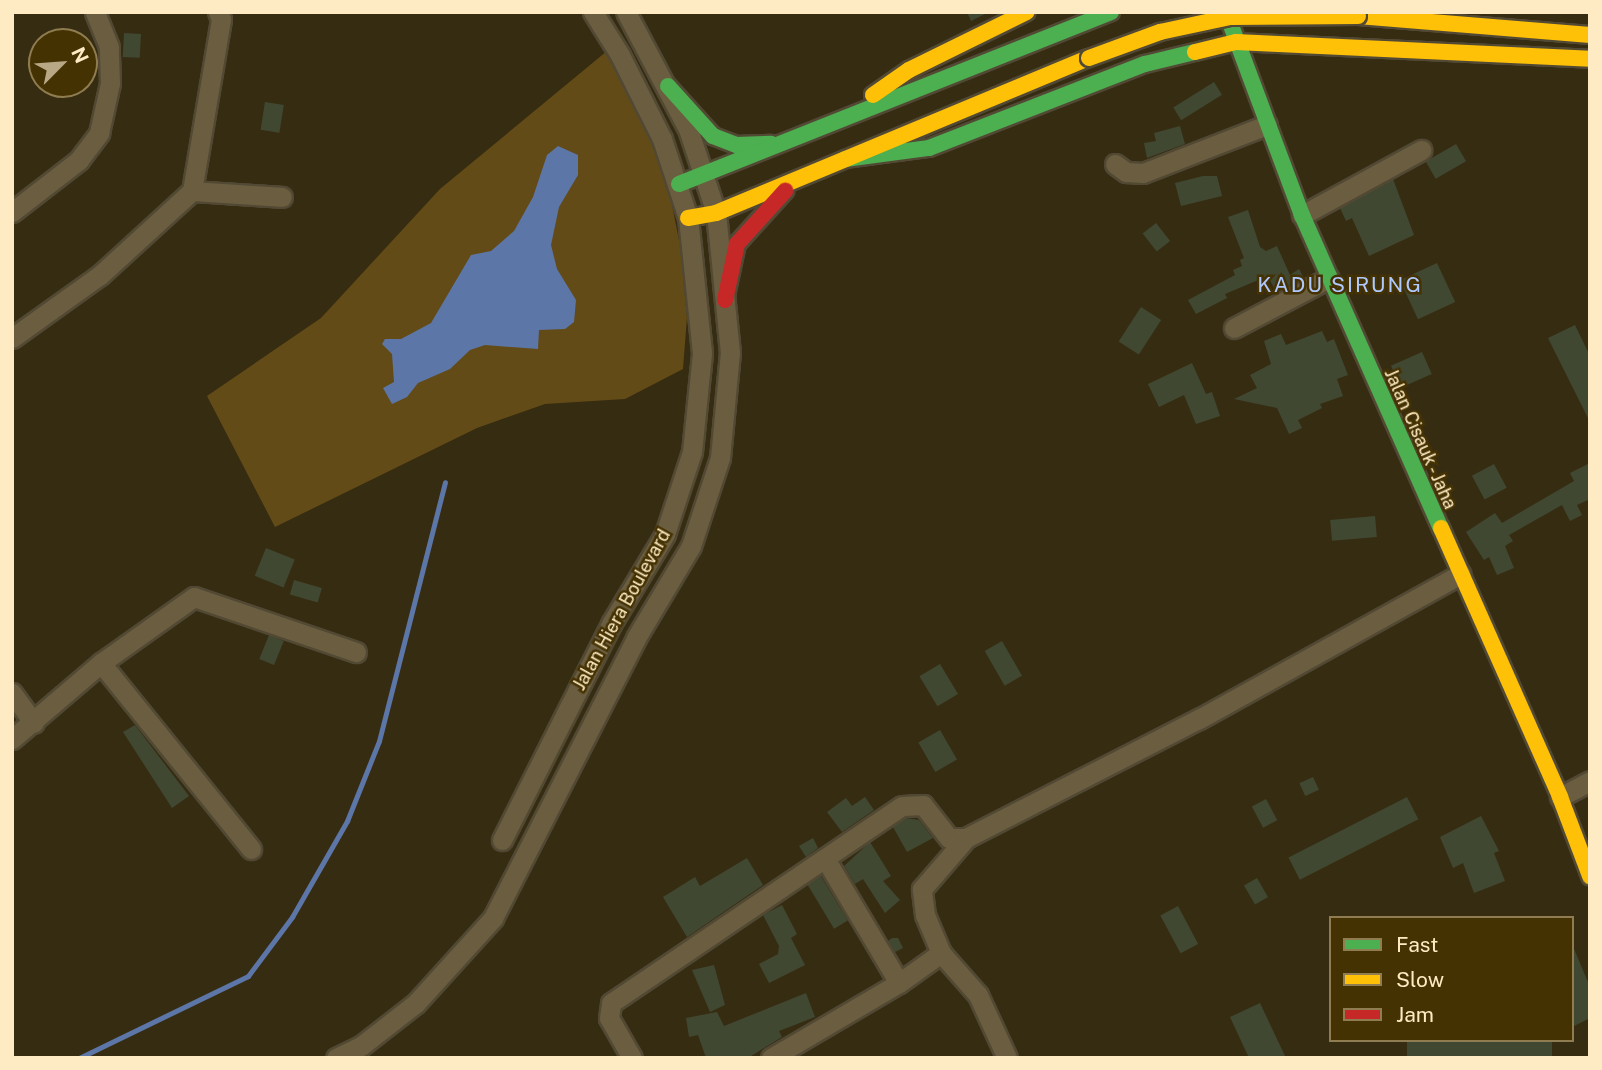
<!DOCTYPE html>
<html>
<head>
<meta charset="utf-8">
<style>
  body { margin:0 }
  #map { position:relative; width:1602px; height:1070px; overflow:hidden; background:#362c12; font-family:"Public Sans",sans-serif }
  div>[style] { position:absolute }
  .green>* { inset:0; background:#624b16 }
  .water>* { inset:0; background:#5d76a8 }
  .stream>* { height:5px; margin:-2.5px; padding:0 2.5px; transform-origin:2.5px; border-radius:2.5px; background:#5d76a8 }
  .building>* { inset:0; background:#414831; transform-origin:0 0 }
  .roads { filter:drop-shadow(2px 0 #524934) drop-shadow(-2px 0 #524934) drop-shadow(0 2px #524934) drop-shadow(0 -2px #524934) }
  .street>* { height:19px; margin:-9.5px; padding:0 9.5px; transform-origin:9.5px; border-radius:9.5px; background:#6b5e40 }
  .fast>* { height:16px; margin:-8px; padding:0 8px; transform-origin:8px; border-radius:8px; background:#4caf50 }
  .slow>* { height:16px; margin:-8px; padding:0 8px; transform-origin:8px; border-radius:8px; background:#ffc107 }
  .jam>* { height:16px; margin:-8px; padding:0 8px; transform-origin:8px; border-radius:8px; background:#c62828 }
  .bridges { filter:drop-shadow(2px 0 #524934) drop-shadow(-2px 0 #524934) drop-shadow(0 2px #524934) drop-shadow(0 -2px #524934) }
  .slow-bridge>* { height:16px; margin:-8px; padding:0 8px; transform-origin:8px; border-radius:8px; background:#ffc107 }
  span { translate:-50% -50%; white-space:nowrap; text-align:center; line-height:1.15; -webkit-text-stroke:5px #453203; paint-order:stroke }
  .street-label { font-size:18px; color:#feebc4 }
  .quarter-label { font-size:21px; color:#afc9fe; letter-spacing:2px }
  .frame { position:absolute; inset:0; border:14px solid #feebc4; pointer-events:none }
  .legend { position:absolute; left:1329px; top:916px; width:245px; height:126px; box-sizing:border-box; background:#453203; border:2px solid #8f7c50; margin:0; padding:9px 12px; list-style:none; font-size:21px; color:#feebc4 }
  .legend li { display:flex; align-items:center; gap:14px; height:35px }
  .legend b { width:35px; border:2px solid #8f7c50 }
  .north { position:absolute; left:28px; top:28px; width:70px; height:70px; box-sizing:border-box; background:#453203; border:2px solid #8f7c50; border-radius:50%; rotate:65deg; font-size:19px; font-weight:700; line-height:28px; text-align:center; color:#feebc4 }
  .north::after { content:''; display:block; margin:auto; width:24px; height:32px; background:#b8a886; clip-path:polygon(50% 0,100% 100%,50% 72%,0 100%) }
</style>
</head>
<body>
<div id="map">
  <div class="green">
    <div style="clip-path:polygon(607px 51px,647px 120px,669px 190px,680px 245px,687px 317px,683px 369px,625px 399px,545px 404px,477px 428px,275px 527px,207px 396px,321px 318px,440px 189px)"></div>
  </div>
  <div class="water">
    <div style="clip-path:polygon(558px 146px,578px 155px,578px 175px,559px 207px,551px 245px,557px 269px,576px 300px,574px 322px,565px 329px,539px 330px,538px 349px,485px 345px,470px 350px,450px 369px,418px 383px,407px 397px,392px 404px,383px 388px,394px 382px,392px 354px,382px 344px,385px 339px,401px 339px,431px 323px,471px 255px,491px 251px,514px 231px,533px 197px,547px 155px)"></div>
  </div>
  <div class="stream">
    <div style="left:79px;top:1058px;width:188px;rotate:-25.9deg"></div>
    <div style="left:248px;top:976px;width:74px;rotate:-53.3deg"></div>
    <div style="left:292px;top:917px;width:111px;rotate:-60.2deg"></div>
    <div style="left:347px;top:821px;width:86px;rotate:-68.2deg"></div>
    <div style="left:379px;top:741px;width:267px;rotate:-75.7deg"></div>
  </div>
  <div class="building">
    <div style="clip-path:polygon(967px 12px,989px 12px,971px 21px)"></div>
    <div style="left:124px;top:33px;width:17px;height:24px;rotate:3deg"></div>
    <div style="left:1214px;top:82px;width:15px;height:48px;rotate:58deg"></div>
    <div style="left:265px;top:102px;width:19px;height:28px;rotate:9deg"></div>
    <div style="clip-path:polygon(1180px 126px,1185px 144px,1147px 158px,1144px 143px,1156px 141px,1154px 133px)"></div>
    <div style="left:1456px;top:144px;width:20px;height:35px;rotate:60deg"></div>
    <div style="clip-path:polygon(1203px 176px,1217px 176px,1222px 196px,1181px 206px,1175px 183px)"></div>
    <div style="clip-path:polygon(1393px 179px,1414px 235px,1369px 256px,1352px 218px,1346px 221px,1340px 208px)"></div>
    <div style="clip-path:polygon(1248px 210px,1260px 247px,1266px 251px,1277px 246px,1290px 275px,1299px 269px,1304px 278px,1276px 292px,1268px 276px,1225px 294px,1227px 298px,1196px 314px,1188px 300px,1235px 275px,1233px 270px,1242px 266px,1240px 260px,1244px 258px,1228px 217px)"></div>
    <div style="left:1156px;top:223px;width:23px;height:17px;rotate:52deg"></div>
    <div style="left:1437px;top:263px;width:43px;height:41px;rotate:65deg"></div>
    <div style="left:1141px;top:307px;width:24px;height:41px;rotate:33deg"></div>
    <div style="clip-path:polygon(1575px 325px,1590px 356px,1590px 422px,1548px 338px)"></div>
    <div style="clip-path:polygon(1322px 331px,1327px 342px,1334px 339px,1348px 375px,1337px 379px,1343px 396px,1320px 404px,1322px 408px,1298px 420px,1302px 428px,1289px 434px,1277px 408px,1234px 399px,1257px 388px,1250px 375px,1271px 364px,1264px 341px,1281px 334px,1286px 345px)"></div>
    <div style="left:1422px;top:352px;width:24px;height:34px;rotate:66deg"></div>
    <div style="clip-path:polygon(1192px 363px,1206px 394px,1212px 392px,1220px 416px,1196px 424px,1184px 395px,1159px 407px,1148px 384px)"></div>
    <div style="clip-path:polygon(1590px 463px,1590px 499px,1577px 505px,1582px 515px,1570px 521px,1562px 505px,1509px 535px,1513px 541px,1505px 546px,1514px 568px,1497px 575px,1489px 557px,1484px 560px,1466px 532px,1495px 513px,1502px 523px,1574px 481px,1570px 473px)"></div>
    <div style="left:1494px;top:464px;width:27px;height:25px;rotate:62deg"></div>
    <div style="left:1375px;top:516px;width:21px;height:45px;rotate:85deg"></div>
    <div style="left:266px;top:548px;width:31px;height:30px;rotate:22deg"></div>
    <div style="left:294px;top:580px;width:29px;height:15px;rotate:16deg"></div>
    <div style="left:269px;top:635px;width:16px;height:26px;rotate:22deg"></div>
    <div style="left:1002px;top:641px;width:40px;height:20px;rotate:60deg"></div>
    <div style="left:940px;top:664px;width:35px;height:24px;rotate:59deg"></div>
    <div style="clip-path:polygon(135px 725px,189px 796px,172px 808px,123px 732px)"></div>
    <div style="left:940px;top:730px;width:34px;height:25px;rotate:60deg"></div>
    <div style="left:1313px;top:777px;width:14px;height:15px;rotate:65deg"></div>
    <div style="clip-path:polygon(865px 797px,874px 810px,842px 832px,827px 812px,846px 798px,852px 806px)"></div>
    <div style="left:1407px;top:797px;width:25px;height:133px;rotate:63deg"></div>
    <div style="left:1266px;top:799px;width:24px;height:16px;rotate:62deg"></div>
    <div style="clip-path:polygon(1481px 816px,1499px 851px,1494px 853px,1505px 881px,1474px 893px,1463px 863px,1453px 868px,1440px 837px)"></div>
    <div style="clip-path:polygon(906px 818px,919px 820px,933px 838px,907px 852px,893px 827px)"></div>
    <div style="clip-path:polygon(813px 838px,818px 848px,806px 857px,799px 846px)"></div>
    <div style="clip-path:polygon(870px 842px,891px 876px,883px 881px,900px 900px,885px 913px,863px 879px,855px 884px,844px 866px)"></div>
    <div style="clip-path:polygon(747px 858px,763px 885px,687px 937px,663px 897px,695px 877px,700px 886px)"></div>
    <div style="left:821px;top:876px;width:52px;height:16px;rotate:59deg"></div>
    <div style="left:1257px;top:878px;width:22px;height:15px;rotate:60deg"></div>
    <div style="clip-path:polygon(782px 905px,797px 934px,791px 938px,805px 965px,769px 983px,759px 964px,778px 954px,779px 946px,763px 915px)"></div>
    <div style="left:1178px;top:906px;width:43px;height:20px;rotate:62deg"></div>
    <div style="clip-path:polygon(892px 938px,898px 938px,903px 948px,895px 952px,888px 941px)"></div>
    <div style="clip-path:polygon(1572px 944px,1590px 987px,1590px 1018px,1572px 1027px)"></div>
    <div style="clip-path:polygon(714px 965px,725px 1005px,710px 1012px,692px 970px)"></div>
    <div style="clip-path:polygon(806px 993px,815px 1017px,779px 1031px,782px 1037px,748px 1058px,706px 1058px,698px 1035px,689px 1037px,686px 1018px,717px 1012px,724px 1026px)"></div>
    <div style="clip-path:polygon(1260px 1003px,1286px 1058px,1249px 1058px,1230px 1017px)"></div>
    <div style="left:1407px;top:1040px;width:145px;height:20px"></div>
  </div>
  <div class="roads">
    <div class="street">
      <div style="left:1115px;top:164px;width:14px;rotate:36deg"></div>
      <div style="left:1126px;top:172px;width:17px;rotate:3deg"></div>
      <div style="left:1143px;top:173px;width:133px;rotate:-21.2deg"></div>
      <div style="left:192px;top:191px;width:90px;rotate:3.8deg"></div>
      <div style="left:12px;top:212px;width:85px;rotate:-37.8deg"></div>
      <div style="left:79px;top:160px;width:34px;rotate:-53deg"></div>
      <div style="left:99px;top:133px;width:51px;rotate:-77.6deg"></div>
      <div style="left:110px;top:83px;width:36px;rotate:-92deg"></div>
      <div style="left:109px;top:47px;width:38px;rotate:-112deg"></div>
      <div style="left:1302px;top:215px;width:136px;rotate:-28.6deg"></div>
      <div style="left:1234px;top:328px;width:107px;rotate:-27.8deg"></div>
      <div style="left:12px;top:338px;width:108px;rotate:-35.6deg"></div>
      <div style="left:100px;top:275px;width:125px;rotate:-42.4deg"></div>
      <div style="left:192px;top:191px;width:174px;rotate:-80.4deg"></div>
      <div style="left:221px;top:19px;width:8px;rotate:-113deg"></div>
      <div style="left:101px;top:663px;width:239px;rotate:51.1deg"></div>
      <div style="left:12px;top:693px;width:37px;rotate:54deg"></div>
      <div style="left:12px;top:739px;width:117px;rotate:-40.5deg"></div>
      <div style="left:101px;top:663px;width:114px;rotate:-35.4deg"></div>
      <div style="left:194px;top:597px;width:171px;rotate:18.8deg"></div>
      <div style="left:1560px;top:797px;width:34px;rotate:-28deg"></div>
      <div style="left:502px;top:840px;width:242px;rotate:-63.2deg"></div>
      <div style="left:611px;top:624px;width:105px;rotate:-59deg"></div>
      <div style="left:665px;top:534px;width:86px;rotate:-71.8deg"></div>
      <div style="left:692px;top:452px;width:100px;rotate:-84.2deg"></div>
      <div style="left:702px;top:353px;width:136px;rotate:-95.9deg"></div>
      <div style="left:688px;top:218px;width:83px;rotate:-108.2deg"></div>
      <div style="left:662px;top:139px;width:94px;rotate:-116.6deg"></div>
      <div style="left:620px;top:55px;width:51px;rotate:-122.1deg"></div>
      <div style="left:826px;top:860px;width:143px;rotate:59.3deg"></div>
      <div style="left:941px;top:953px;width:56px;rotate:48.6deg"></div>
      <div style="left:978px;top:995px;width:69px;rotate:65.3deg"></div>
      <div style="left:336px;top:1058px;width:28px;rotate:-26deg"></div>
      <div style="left:361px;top:1046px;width:70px;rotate:-38deg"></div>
      <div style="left:416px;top:1003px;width:115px;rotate:-47.8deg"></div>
      <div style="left:493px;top:918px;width:314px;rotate:-62.9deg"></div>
      <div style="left:636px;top:638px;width:107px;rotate:-59.1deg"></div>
      <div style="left:691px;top:546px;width:93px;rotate:-71.8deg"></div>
      <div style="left:720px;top:458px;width:105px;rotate:-84.6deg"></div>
      <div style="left:730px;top:353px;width:141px;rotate:-95.7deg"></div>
      <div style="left:716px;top:213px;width:89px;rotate:-108.4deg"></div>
      <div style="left:688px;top:129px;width:132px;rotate:-117.9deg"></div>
      <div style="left:632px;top:1058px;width:46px;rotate:-119.9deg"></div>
      <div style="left:609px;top:1018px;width:15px;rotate:-82deg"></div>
      <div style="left:611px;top:1003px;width:351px;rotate:-34.1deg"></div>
      <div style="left:902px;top:806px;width:21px;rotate:-3deg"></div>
      <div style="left:923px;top:805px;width:42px;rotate:51.8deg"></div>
      <div style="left:949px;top:838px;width:17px"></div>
      <div style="left:966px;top:838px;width:262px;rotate:-27.1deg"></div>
      <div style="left:1199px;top:719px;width:299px;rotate:-29deg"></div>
      <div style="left:771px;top:1058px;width:148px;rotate:-30.4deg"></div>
      <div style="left:899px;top:983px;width:52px;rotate:-35.5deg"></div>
      <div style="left:941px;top:953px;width:41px;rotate:-112.8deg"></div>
      <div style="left:925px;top:915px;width:26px;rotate:-97deg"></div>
      <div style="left:922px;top:889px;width:67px;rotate:-49.2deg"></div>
    </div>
    <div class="fast">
      <div style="left:1226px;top:12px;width:217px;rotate:69.5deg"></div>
      <div style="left:1302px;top:215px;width:342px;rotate:66.1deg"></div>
      <div style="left:668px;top:86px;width:67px;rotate:48deg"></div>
      <div style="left:713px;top:136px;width:25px;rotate:21deg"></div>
      <div style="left:736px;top:145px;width:35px;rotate:-2deg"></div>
      <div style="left:845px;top:159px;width:85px;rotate:-7.5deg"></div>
      <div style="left:929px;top:148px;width:232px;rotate:-21.3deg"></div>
      <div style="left:1145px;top:64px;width:51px;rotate:-13.5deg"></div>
      <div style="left:679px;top:184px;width:465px;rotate:-21.7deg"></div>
    </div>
    <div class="slow">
      <div style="left:1358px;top:16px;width:233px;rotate:4.7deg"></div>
      <div style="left:1195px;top:52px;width:42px;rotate:-13.7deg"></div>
      <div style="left:1236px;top:42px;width:354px;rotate:2.7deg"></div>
      <div style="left:873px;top:95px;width:44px;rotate:-34.8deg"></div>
      <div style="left:909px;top:70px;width:131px;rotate:-26.2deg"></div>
      <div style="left:688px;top:218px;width:28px;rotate:-10deg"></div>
      <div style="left:716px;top:213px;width:404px;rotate:-22.6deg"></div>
      <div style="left:1441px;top:528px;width:294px;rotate:66.1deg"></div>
      <div style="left:1560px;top:797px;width:85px;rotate:69.2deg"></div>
    </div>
    <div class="jam">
      <div style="left:725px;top:300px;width:57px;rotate:-77.9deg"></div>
      <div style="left:737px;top:244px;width:72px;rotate:-47.8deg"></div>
    </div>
  </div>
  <div class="bridges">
    <div class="slow-bridge">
      <div style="left:1089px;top:58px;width:76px;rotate:-20.1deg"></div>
      <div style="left:1160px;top:32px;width:72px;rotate:-12.1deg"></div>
      <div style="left:1230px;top:17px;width:128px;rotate:-0.4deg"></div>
    </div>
  </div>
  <div class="street-label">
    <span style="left:1420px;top:439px;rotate:66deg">Jalan Cisauk - Jaha</span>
    <span style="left:622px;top:610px;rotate:-61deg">Jalan Hiera Boulevard</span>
  </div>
  <div class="quarter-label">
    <span style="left:1340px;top:285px">KADU SIRUNG</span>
  </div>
  <div class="frame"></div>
  <ul class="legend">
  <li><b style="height:9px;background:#4caf50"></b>Fast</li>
  <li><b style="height:9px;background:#ffc107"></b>Slow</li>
  <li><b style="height:9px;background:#c62828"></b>Jam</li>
  </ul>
  <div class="north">N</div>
</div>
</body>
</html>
